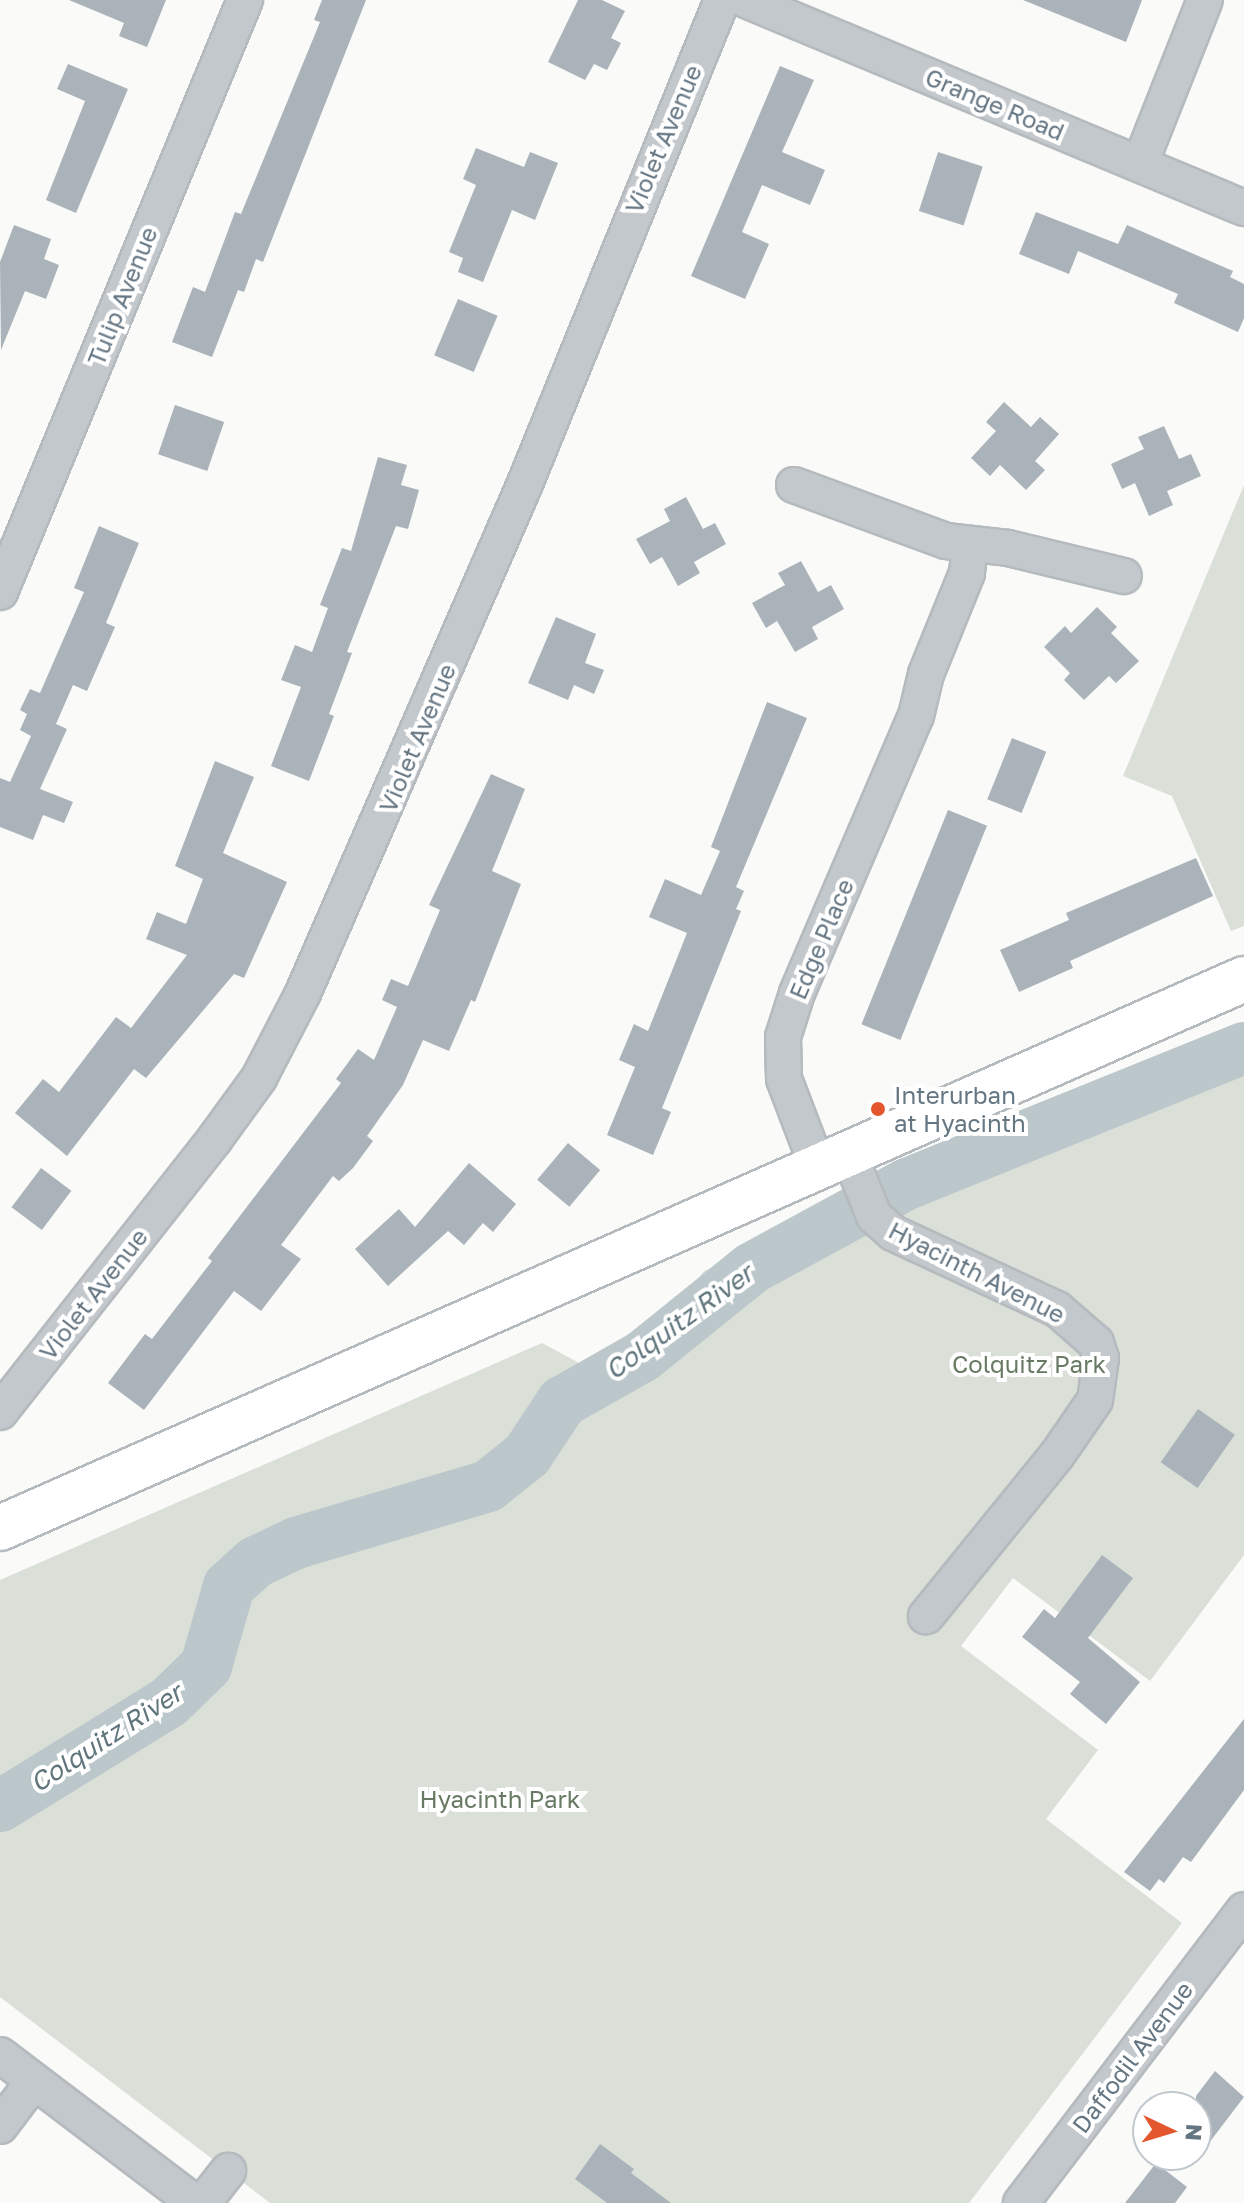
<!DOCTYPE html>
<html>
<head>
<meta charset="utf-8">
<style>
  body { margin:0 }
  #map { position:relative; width:1244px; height:2203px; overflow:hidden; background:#fafaf8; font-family:"Golos Text",sans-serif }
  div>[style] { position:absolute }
  .green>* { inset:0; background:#dadfd7 }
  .river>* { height:52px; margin:-26px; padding:0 26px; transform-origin:26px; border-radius:26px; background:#bbc7cb }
  .building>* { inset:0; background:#aab3b9; transform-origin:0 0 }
  .roads { filter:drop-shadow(2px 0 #b5babe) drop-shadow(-2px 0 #b5babe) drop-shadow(0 2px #b5babe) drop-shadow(0 -2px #b5babe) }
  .minor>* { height:34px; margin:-17px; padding:0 17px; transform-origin:17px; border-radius:17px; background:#c3c8cc }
  .major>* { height:44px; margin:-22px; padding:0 22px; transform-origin:22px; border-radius:22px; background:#fff }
  .dots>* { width:22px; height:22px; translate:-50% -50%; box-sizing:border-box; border:4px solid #fff; border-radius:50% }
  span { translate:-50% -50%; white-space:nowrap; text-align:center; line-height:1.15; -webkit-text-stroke:8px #fff; paint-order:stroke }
  .street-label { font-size:24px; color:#657683 }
  .poi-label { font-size:24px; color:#657683 }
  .left { translate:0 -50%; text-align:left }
  .park-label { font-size:24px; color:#687a64 }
  .water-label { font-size:26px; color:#60757c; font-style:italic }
  .north { position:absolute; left:1132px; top:2091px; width:80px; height:80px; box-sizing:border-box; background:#fff; border:2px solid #c1c8cd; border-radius:50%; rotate:94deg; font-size:22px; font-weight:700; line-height:32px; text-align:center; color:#657683 }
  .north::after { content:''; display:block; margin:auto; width:28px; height:36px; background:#e4572e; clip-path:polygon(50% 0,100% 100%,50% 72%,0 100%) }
</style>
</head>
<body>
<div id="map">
  <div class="green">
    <div style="clip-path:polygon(1244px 485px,1244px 926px,1231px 931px,1172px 796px,1123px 776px)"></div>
    <div style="clip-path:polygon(1244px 1034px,1244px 1555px,1150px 1681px,1013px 1578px,961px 1646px,1098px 1750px,1046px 1819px,1182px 1923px,969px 2203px,270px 2203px,0 1997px,0 1580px,542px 1343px,618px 1384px,704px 1271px)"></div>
  </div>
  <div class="river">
    <div style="left:0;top:1806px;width:198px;rotate:-31.6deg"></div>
    <div style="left:169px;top:1702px;width:52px;rotate:-44.2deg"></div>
    <div style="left:206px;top:1666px;width:83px;rotate:-74deg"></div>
    <div style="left:229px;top:1586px;width:36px;rotate:-42deg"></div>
    <div style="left:256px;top:1562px;width:44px;rotate:-25.4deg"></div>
    <div style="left:296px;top:1543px;width:200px;rotate:-16.5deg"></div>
    <div style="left:488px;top:1486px;width:50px;rotate:-38.5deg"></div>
    <div style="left:527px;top:1455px;width:64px;rotate:-56.6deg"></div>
    <div style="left:562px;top:1402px;width:93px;rotate:-29.6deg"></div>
    <div style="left:643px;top:1356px;width:140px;rotate:-38.9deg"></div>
    <div style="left:752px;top:1268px;width:176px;rotate:-28.5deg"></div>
    <div style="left:907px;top:1184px;width:363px;rotate:-22deg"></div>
  </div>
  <div class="building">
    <div style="clip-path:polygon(69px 0,166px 0,147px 47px,119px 36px,124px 23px)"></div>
    <div style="clip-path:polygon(322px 0,366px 0,263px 262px,256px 259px,244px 292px,238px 290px,212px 357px,172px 342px,193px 287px,205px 292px,235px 212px,241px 214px,320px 22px,314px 20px)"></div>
    <div style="clip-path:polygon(578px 0,602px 0,625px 11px,611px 38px,621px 43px,607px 70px,594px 64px,585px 80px,548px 62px)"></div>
    <div style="clip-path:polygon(1023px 0,1142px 0,1126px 42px)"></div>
    <div style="clip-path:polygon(68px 64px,128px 89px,76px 213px,46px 200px,85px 101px,57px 89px)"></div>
    <div style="clip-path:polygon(780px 66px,814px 80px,782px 152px,825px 170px,810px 205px,762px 185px,742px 232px,769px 244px,745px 299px,691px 276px)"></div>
    <div style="clip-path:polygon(476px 148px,524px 167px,530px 152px,558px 163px,535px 220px,512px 210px,483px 282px,458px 272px,463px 258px,449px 252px,476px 185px,463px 179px)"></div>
    <div style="left:938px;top:152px;width:47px;height:62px;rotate:18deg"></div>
    <div style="clip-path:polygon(1036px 212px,1118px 244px,1127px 225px,1233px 271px,1230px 277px,1244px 284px,1244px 318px,1238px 332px,1174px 303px,1178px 294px,1078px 251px,1069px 274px,1019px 254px)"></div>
    <div style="clip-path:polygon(14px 225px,51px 239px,44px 259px,59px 265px,46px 299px,25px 291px,1px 350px,0 262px)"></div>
    <div style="left:458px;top:299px;width:43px;height:61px;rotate:23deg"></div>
    <div style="clip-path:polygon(1004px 402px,1031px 427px,1040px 417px,1059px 434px,1035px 461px,1045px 470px,1026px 490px,1000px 465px,990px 476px,971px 458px,996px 431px,986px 422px)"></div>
    <div style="left:175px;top:405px;width:52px;height:52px;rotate:19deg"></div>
    <div style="clip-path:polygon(1164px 426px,1179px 459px,1191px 454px,1201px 476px,1167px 491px,1173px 505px,1149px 516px,1135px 483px,1122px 489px,1111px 464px,1144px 449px,1138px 437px)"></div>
    <div style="clip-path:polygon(378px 457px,407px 465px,401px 485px,419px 490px,408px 529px,396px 526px,347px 652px,352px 653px,329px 714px,334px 716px,309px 781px,271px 766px,301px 687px,281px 680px,295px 645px,312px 652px,328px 608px,320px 605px,342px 548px,351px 551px)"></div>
    <div style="clip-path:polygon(686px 497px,703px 529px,715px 523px,726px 544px,694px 562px,700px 573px,678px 586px,662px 557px,650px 564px,636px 539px,670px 521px,664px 509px)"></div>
    <div style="clip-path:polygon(99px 526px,139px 543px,106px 623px,115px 627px,87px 691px,73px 685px,56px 724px,67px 729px,40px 789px,73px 802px,64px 823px,43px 815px,33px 840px,0 827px,0 778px,10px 782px,31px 736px,20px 730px,27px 714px,20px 710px,30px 689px,40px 693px,84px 592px,74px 588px)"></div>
    <div style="clip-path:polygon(801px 561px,818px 592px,831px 585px,844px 609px,812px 627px,818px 639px,795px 652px,777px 621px,766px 628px,752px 603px,785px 585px,778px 573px)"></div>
    <div style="clip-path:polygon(1097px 607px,1117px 627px,1111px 633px,1139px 661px,1116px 683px,1109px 676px,1084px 700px,1064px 680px,1070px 673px,1044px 647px,1065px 626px,1071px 633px)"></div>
    <div style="clip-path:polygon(556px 617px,596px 634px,585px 663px,604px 670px,594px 694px,574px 685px,568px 700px,528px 683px)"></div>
    <div style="clip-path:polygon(767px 702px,807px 718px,736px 887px,744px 891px,736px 909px,741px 911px,662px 1108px,671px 1112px,653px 1155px,607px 1135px,635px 1067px,619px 1060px,634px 1024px,648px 1031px,687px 933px,649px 917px,665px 879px,701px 895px,720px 851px,711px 847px)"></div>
    <div style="left:1012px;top:738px;width:37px;height:66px;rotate:22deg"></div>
    <div style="clip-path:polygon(215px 761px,254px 777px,223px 853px,287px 882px,244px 978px,234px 974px,146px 1078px,134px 1069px,67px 1156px,15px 1113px,43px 1079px,59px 1092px,116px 1017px,131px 1028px,187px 955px,146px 939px,157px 912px,186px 924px,203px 879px,175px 866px)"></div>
    <div style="clip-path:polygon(491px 774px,525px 789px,492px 871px,521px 884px,475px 1002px,471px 1000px,449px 1051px,423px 1040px,403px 1085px,367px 1136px,373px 1141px,353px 1168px,339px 1181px,333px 1176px,281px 1245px,301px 1259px,261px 1311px,234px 1291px,144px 1410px,108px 1383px,145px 1334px,152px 1339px,212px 1261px,208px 1258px,341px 1083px,336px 1079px,358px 1049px,374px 1060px,397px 1007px,382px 1000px,391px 979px,408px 986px,440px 910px,429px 905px)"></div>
    <div style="left:948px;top:810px;width:42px;height:231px;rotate:22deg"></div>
    <div style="clip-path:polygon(1196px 858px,1213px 896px,1070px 961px,1073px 968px,1019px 992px,1000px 950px,1069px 920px,1066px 913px)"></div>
    <div style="left:568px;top:1143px;width:42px;height:48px;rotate:40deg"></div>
    <div style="clip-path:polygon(469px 1163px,516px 1204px,493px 1232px,483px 1223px,464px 1245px,448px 1231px,388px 1286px,355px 1249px,399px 1209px,415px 1227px)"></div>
    <div style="left:41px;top:1168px;width:38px;height:49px;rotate:37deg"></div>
    <div style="left:1198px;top:1409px;width:45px;height:65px;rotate:35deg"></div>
    <div style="clip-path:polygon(1102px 1555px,1133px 1578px,1088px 1638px,1140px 1682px,1106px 1724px,1070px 1694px,1080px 1682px,1022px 1637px,1044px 1609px,1055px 1618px)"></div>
    <div style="clip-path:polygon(1244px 1719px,1244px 1790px,1191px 1862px,1183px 1857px,1164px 1883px,1159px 1879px,1150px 1891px,1124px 1872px)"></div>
    <div style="clip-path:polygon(1215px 2071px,1244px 2097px,1196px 2160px,1196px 2096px)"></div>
    <div style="clip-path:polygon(600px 2144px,634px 2169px,631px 2173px,671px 2203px,607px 2203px,575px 2179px)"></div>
    <div style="clip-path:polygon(1156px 2163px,1187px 2187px,1175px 2203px,1125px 2203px)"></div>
  </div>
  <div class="roads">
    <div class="minor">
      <div style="left:746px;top:0;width:540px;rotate:22.67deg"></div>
      <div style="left:1140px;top:164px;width:176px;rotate:-68.4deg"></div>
      <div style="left:794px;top:485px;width:162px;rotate:20.2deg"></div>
      <div style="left:946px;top:541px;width:62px;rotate:6.4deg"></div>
      <div style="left:1008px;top:548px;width:119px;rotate:13.6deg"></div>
      <div style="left:0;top:592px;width:641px;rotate:-67.52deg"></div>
      <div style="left:849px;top:1154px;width:67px;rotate:68deg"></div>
      <div style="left:874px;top:1216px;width:25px;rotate:42deg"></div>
      <div style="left:893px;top:1233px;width:181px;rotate:24.9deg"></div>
      <div style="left:1057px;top:1309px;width:52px;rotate:41.1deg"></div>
      <div style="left:1096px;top:1343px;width:16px;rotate:72deg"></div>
      <div style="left:1101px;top:1358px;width:42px;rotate:98.1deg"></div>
      <div style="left:1095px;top:1400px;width:67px;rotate:124.6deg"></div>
      <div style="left:1057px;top:1455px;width:208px;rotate:129.1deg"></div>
      <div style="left:818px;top:1168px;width:95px;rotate:-110.9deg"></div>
      <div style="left:784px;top:1079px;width:42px;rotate:-91.4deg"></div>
      <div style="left:783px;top:1037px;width:46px;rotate:-72.3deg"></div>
      <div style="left:797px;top:993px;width:301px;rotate:-66.8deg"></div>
      <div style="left:916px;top:716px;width:43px;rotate:-76.6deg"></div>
      <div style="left:926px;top:674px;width:109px;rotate:-67.9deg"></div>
      <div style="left:967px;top:573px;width:29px;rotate:-84deg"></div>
      <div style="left:0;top:1412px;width:346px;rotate:-51.8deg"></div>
      <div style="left:214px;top:1140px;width:77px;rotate:-54deg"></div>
      <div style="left:259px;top:1078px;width:96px;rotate:-62.6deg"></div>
      <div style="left:303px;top:993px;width:553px;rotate:-66.45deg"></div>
      <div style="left:524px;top:486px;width:525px;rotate:-67.83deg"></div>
      <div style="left:0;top:2055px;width:245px;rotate:37.2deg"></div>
      <div style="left:0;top:2126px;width:56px;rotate:-52.9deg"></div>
      <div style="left:203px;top:2203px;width:41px;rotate:-52deg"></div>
      <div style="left:1021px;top:2203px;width:368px;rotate:-52.7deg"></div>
    </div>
    <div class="major">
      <div style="left:0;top:1528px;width:1360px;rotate:-23.81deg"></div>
    </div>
  </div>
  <div class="dots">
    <div style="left:878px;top:1109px;background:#e4572e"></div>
  </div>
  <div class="street-label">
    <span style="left:995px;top:104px;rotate:23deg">Grange Road</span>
    <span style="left:663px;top:139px;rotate:-67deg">Violet Avenue</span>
    <span style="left:122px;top:296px;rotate:-68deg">Tulip Avenue</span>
    <span style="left:417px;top:738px;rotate:-67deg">Violet Avenue</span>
    <span style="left:821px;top:939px;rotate:-67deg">Edge Place</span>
    <span style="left:977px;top:1272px;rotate:27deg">Hyacinth Avenue</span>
    <span style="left:93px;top:1294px;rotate:-52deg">Violet Avenue</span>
    <span style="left:1132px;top:2057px;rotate:-53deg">Daffodil Avenue</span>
  </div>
  <div class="poi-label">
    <span class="left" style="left:894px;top:1109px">Interurban<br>at Hyacinth</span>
  </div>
  <div class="park-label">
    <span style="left:1029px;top:1364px">Colquitz Park</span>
    <span style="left:500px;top:1799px">Hyacinth Park</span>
  </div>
  <div class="water-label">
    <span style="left:679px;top:1322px;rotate:-36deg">Colquitz River</span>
    <span style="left:106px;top:1738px;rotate:-33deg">Colquitz River</span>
  </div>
  <div class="north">N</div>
</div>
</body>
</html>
